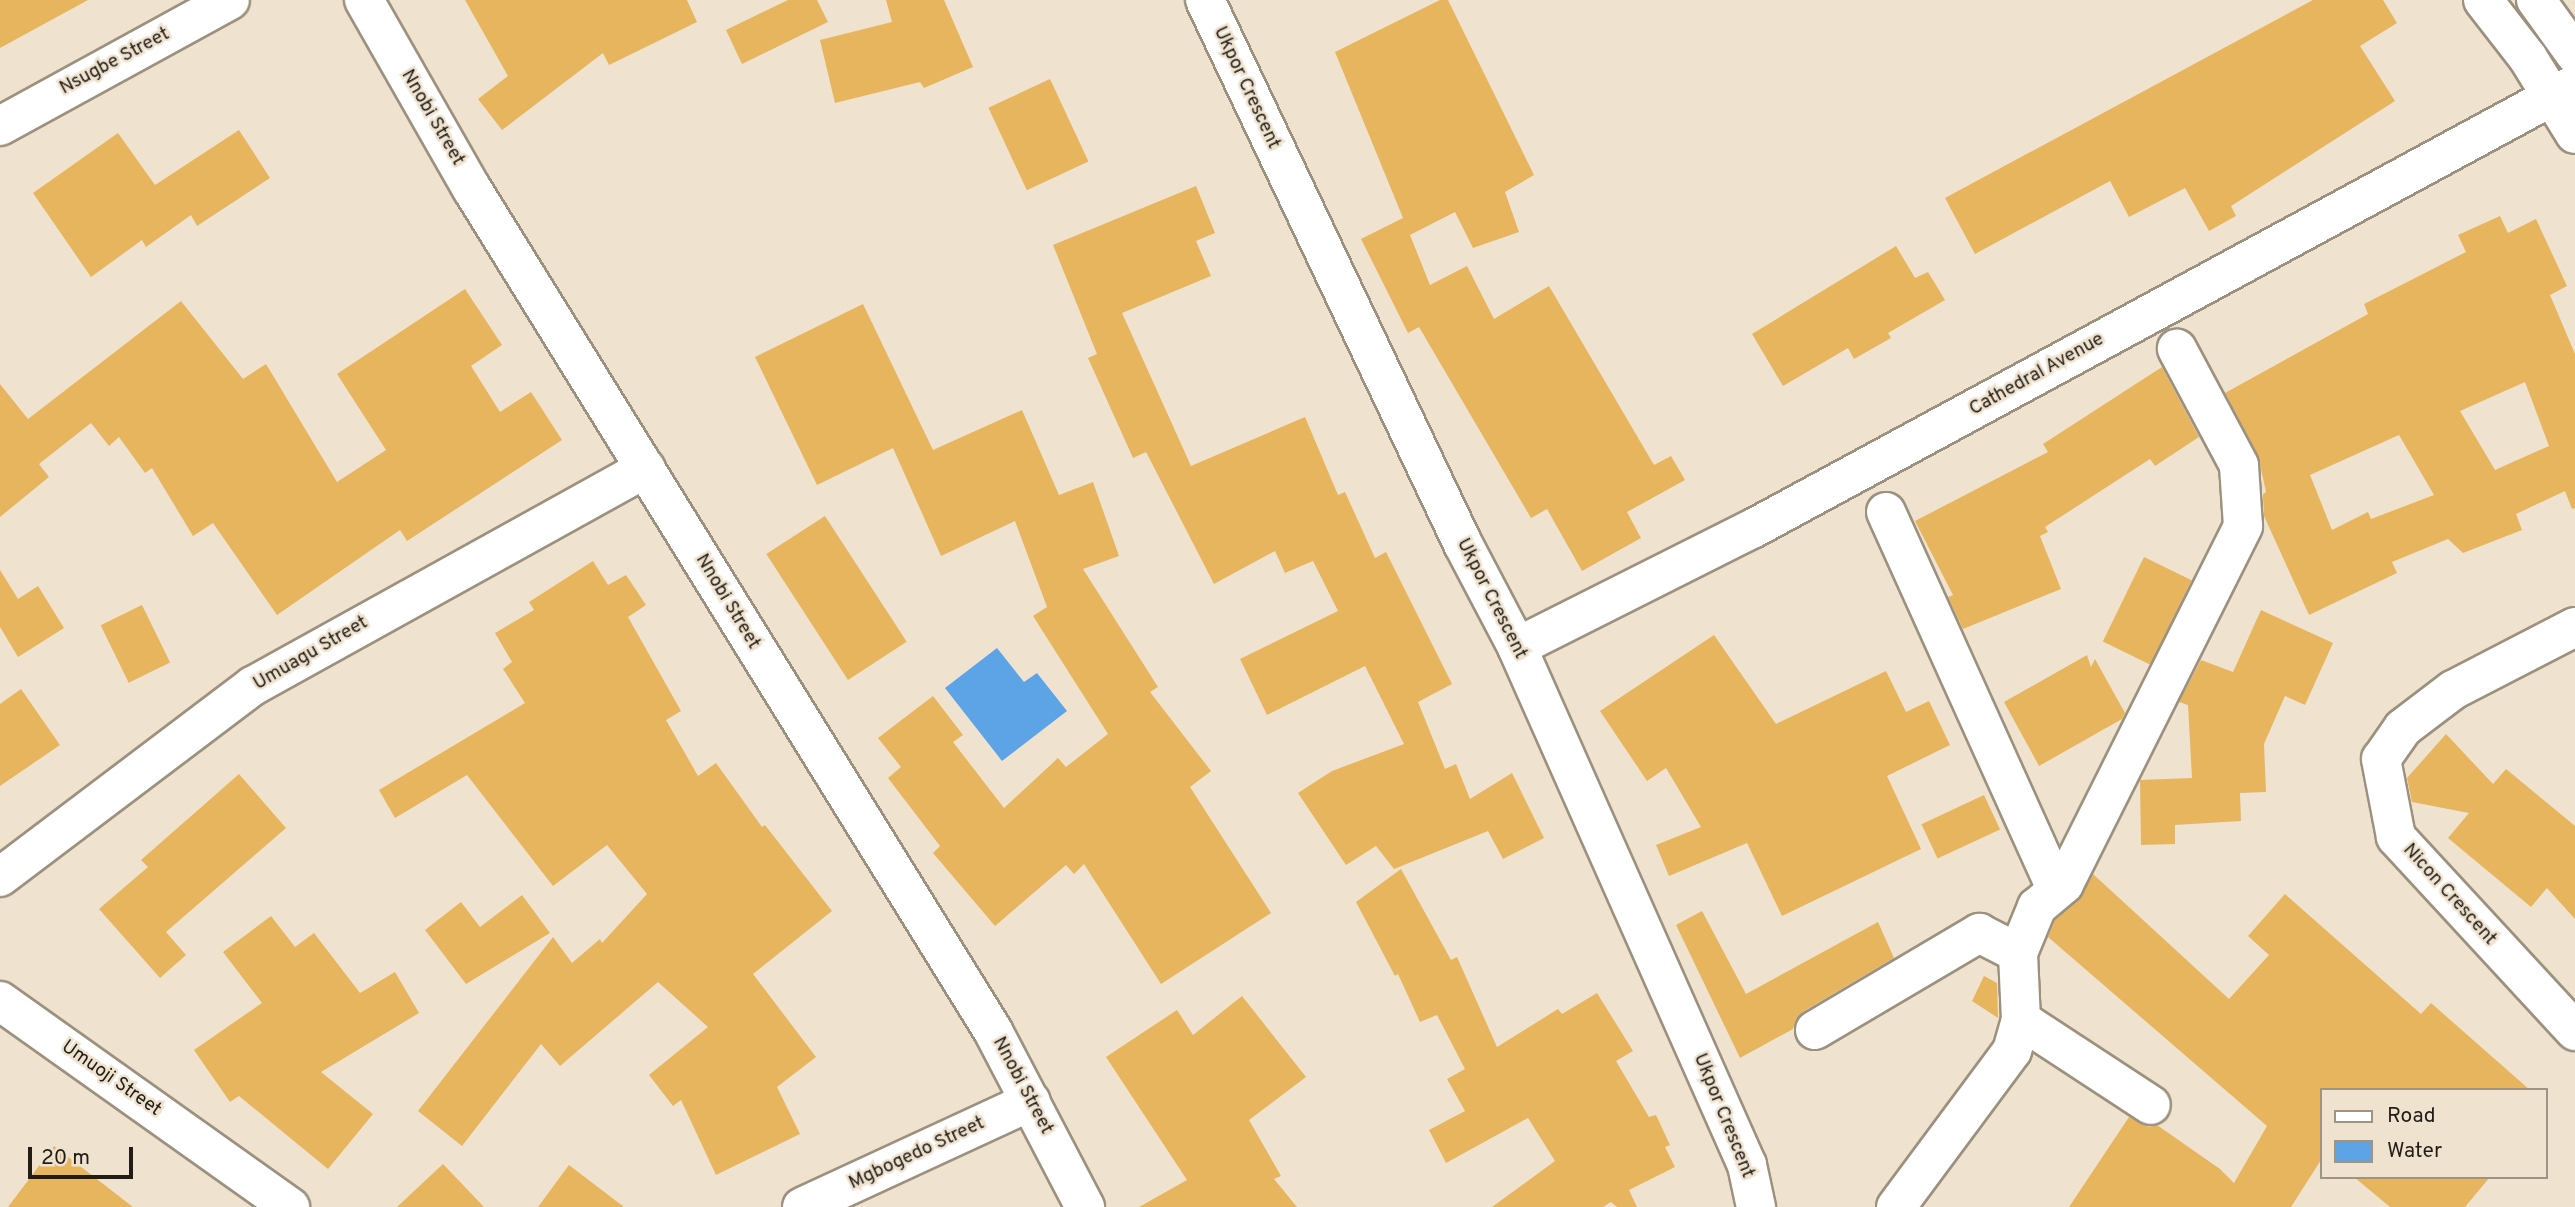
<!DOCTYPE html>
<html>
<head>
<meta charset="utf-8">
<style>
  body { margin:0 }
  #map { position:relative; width:2575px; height:1207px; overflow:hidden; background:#efe3d0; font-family:Overpass,sans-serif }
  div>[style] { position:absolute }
  .water>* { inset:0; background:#5ca4e5 }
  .building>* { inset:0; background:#e6b55d; transform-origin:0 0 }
  .roads { filter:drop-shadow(2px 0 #9c917e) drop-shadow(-2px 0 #9c917e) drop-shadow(0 2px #9c917e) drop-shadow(0 -2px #9c917e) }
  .minor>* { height:38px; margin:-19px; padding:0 19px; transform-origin:19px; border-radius:19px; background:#fff }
  .tertiary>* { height:38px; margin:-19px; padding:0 19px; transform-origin:19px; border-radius:19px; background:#fff }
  span { translate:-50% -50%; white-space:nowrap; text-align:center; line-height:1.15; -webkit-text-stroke:5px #efe3d0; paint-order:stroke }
  .street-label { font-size:19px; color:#211d16 }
  .legend { position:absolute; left:2320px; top:1088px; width:228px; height:91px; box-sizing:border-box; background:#efe3d0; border:2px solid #9d9486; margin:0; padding:9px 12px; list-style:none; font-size:21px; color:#211d16 }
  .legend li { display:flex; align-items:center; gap:14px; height:35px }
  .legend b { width:35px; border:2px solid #9d9486 }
  .scale { position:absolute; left:28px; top:1147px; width:105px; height:32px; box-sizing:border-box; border:4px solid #211d16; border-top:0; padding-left:9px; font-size:21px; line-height:24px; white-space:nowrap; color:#211d16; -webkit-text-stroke:5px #efe3d0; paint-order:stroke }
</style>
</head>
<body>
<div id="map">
  <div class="water">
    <div style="clip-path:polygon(997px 648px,1024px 682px,1037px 673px,1067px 711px,1002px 761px,945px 688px)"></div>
  </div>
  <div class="building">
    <div style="clip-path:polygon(0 0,88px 0,0 48px)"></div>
    <div style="clip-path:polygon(465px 0,687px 0,697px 22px,609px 65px,603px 53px,502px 130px,478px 99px,508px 76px)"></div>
    <div style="clip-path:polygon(788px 0,817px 0,828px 22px,742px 64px,726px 30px)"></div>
    <div style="clip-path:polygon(886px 0,944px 0,973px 67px,924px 88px,920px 82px,835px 103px,820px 40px,892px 22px)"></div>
    <div style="clip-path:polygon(1440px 0,1448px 0,1534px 175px,1505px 192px,1519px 232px,1473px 248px,1455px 212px,1410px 235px,1430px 285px,1467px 266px,1494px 319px,1549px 286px,1654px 465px,1671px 456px,1685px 480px,1627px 512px,1641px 538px,1582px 571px,1547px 509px,1531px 518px,1419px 327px,1408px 333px,1361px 239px,1403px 218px,1335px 52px)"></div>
    <div style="clip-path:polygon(2313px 0,2383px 0,2397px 23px,2360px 46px,2395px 101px,2231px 206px,2236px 216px,2209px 231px,2185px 188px,2129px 217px,2110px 181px,1975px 254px,1945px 198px)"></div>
    <div style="left:1050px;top:79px;width:91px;height:68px;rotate:65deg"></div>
    <div style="clip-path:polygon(239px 130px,270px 178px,197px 226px,191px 215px,146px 247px,142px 240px,91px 277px,33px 193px,118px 133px,155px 185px)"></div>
    <div style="clip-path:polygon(1196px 186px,1215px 233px,1196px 241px,1211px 276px,1122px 313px,1191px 466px,1305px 417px,1338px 495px,1345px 492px,1375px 558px,1386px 552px,1452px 684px,1418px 702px,1445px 769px,1456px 764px,1470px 799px,1512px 773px,1544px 838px,1503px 859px,1488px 831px,1394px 869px,1376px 846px,1346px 865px,1298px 793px,1332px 771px,1404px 744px,1365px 666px,1267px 715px,1240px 659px,1338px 611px,1313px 561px,1285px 573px,1275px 551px,1214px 584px,1146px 452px,1133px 458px,1088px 358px,1097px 354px,1053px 245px)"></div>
    <div style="clip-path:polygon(evenodd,2500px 216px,2508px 233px,2536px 219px,2567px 286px,2550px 295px,2575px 354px,2575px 508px,2572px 509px,2565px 491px,2516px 514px,2522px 530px,2463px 553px,2448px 539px,2392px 562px,2397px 573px,2309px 615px,2264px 516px,2263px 494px,2266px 492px,2258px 455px,2225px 393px,2368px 314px,2364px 304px,2466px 252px,2458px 235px,2500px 216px,2525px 382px,2549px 446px,2495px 470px,2460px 411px,2525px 382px,2500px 216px,2399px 435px,2434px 495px,2371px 519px,2368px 512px,2332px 530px,2310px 475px,2399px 435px)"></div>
    <div style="clip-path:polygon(1896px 246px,1915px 278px,1928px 272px,1945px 300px,1888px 333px,1891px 338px,1854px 359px,1848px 348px,1783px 386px,1752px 334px)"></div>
    <div style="clip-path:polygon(465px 289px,502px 345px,471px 366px,500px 412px,531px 392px,562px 440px,407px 541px,400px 530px,277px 615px,213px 523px,193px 536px,152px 468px,145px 473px,119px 437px,109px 446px,91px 423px,39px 464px,49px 477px,0 517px,0 384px,28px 419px,181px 301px,243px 379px,266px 364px,337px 482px,386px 450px,337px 374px)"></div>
    <div style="clip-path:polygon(863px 304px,933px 450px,1022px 410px,1059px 495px,1093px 482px,1119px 556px,1083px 569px,1158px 687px,1150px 692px,1211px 771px,1190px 787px,1271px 913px,1161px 984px,1084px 864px,1074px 874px,1066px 865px,995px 926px,933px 853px,940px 846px,888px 778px,901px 767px,878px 738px,933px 696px,963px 735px,953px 742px,1004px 808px,1058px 758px,1066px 767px,1108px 734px,1033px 616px,1047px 607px,1015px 521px,941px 556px,893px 448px,817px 485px,755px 357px)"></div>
    <div style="clip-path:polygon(2162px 367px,2199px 437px,2155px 466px,2150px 459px,2045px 527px,2048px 532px,2040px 536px,2061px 589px,1963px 629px,1948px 597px,1953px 595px,1915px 521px,2048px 452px,2043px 444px)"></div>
    <div style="left:825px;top:516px;width:150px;height:70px;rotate:57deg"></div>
    <div style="left:2144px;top:557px;width:53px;height:94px;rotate:26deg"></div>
    <div style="clip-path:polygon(593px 561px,608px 585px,626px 575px,646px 605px,628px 617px,681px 711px,666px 720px,698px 776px,716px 763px,762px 827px,765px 825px,832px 911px,753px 974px,816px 1057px,777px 1087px,800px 1134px,716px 1175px,681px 1100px,673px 1106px,649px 1075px,708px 1027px,658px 982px,560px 1066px,541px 1044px,462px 1146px,418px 1111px,553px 937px,572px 963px,600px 939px,602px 943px,647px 894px,607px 845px,553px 886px,467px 775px,395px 818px,379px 790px,525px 703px,503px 669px,512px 662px,495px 633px,534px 610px,529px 602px)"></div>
    <div style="clip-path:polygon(0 570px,18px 599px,38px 586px,64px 628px,18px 657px,0 627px)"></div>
    <div style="left:142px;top:605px;width:64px;height:46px;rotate:64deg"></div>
    <div style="clip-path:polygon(2261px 610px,2333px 643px,2305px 705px,2285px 696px,2264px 744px,2266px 792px,2240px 793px,2241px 821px,2175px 825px,2175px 844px,2141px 845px,2140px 780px,2192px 778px,2188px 705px,2179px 702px,2201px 660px,2233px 672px)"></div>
    <div style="clip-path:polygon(1714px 635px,1776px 724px,1886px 671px,1906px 712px,1929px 701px,1950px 745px,1887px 776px,1921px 849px,1782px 916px,1747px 843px,1669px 876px,1656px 845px,1701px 827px,1666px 768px,1647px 781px,1600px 711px)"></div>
    <div style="clip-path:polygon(2087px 655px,2091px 667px,2095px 659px,2125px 713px,2122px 719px,2039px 766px,2004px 702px)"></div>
    <div style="clip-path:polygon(21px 689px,60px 745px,0 786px,0 704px)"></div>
    <div style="clip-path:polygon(2446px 734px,2493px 784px,2506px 769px,2575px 826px,2575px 919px,2547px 888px,2531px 907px,2448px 838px,2469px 813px,2412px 802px,2407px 778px)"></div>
    <div style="clip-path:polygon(239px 774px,286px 828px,166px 932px,186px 955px,160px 978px,99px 909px,148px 867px,141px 860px)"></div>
    <div style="left:1984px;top:795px;width:38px;height:69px;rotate:65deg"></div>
    <div style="clip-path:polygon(1401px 869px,1451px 960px,1457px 957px,1497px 1047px,1558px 1009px,1562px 1014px,1597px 993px,1633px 1051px,1616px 1061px,1649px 1117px,1656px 1115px,1670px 1145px,1665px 1147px,1675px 1167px,1629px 1190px,1637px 1207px,1617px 1207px,1611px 1202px,1603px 1207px,1492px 1207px,1555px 1161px,1528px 1118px,1446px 1163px,1429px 1130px,1465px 1111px,1447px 1079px,1465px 1069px,1437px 1015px,1420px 1022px,1398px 974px,1395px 976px,1356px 902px)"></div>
    <div style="clip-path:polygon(2093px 874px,2229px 999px,2269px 955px,2248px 936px,2285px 894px,2421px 1014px,2431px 1003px,2530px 1090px,2321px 1090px,2321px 1160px,2291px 1207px,2069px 1207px,2129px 1117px,2149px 1127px,2157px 1125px,2220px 1169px,2234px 1183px,2267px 1126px,2048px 937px,2055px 920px,2079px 900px)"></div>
    <div style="clip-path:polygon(522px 895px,550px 933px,466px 984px,425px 930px,461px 902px,480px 927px)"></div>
    <div style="clip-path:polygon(1702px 911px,1746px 994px,1878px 922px,1894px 958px,1804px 1011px,1796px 1019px,1793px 1029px,1740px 1058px,1676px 925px)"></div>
    <div style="clip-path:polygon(271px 916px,295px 947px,314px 933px,360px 993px,395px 972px,419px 1013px,321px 1072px,373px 1114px,328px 1169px,239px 1096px,230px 1102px,194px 1050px,262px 1003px,223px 952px)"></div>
    <div style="clip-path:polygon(1984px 976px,1997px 983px,1998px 1018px,1972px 1001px)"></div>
    <div style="clip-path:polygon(1242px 996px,1306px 1077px,1249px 1120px,1281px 1176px,1274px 1179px,1297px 1207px,1139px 1207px,1187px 1180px,1106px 1057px,1177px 1010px,1193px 1035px)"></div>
    <div style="clip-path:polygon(54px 1146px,133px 1207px,8px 1207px)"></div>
    <div style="clip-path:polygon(443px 1164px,484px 1207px,397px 1207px)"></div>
    <div style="clip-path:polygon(569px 1165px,624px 1207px,538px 1207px)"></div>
    <div style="clip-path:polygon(2354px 1177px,2490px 1177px,2465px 1207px,2390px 1207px)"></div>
  </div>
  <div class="roads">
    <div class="minor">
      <div style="left:364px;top:0;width:218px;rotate:60.3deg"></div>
      <div style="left:472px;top:189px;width:990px;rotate:58.25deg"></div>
      <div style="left:993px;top:1031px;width:199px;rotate:62.4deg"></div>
      <div style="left:1205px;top:0;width:602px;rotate:64.63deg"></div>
      <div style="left:1463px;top:544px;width:116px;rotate:62.3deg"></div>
      <div style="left:1517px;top:647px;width:567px;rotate:66.06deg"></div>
      <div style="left:1747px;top:1165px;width:43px;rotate:77.9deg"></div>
      <div style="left:0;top:126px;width:262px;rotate:-28.7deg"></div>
      <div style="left:1886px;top:512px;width:403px;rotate:65.7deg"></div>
      <div style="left:2052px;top:879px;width:13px;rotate:23deg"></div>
      <div style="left:2575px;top:627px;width:137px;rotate:152.7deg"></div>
      <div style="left:2453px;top:690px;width:63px;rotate:142.8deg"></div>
      <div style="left:2403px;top:728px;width:38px;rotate:125deg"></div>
      <div style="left:2381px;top:759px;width:79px;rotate:79.1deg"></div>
      <div style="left:2396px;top:837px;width:264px;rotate:47.3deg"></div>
      <div style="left:1517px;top:647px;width:265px;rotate:-26.7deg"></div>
      <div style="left:1754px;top:528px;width:933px;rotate:-28.4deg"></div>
      <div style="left:0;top:877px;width:317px;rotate:-37.1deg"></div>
      <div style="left:253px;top:686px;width:449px;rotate:-29deg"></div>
      <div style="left:0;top:1001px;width:356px;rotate:35.4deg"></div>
      <div style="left:2021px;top:1020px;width:155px;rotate:33.2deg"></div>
      <div style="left:1815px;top:1030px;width:191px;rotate:-30.6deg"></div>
      <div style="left:1979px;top:933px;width:44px;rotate:27.1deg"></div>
      <div style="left:802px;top:1207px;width:252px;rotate:-24.8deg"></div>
      <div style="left:1896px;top:1207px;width:194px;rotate:-53.4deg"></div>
      <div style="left:2012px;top:1051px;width:32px;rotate:-74deg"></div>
      <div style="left:2021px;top:1020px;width:67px;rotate:-92.6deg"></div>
      <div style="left:2018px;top:953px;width:50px;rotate:-67.6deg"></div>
      <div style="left:2037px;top:907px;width:35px;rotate:-40deg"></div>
      <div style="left:2064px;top:884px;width:400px;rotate:-63.4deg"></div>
      <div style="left:2243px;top:526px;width:61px;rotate:-93.8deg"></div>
      <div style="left:2239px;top:465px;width:132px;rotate:-118.1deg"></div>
    </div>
    <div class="tertiary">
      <div style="left:2483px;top:0;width:73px;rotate:52.2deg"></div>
      <div style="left:2528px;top:58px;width:89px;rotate:58.3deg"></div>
      <div style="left:2536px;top:0;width:67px;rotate:54.2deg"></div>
    </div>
  </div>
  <div class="street-label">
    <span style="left:115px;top:62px;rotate:-28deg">Nsugbe Street</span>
    <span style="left:1246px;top:88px;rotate:65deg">Ukpor Crescent</span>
    <span style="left:432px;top:118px;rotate:60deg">Nnobi Street</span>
    <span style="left:2037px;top:375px;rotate:-29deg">Cathedral Avenue</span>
    <span style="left:1491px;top:599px;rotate:63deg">Ukpor Crescent</span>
    <span style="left:727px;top:602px;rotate:59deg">Nnobi Street</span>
    <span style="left:311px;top:654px;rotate:-30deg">Umuagu Street</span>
    <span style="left:2449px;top:895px;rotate:48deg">Nicon Crescent</span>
    <span style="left:111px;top:1079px;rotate:35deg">Umuoji Street</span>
    <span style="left:1022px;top:1086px;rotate:62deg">Nnobi Street</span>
    <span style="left:1723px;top:1116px;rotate:68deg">Ukpor Crescent</span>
    <span style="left:917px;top:1154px;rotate:-25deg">Mgbogedo Street</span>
  </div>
  <ul class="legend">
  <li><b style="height:9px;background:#fff"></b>Road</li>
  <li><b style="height:19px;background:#5ca4e5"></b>Water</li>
  </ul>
  <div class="scale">20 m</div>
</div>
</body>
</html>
